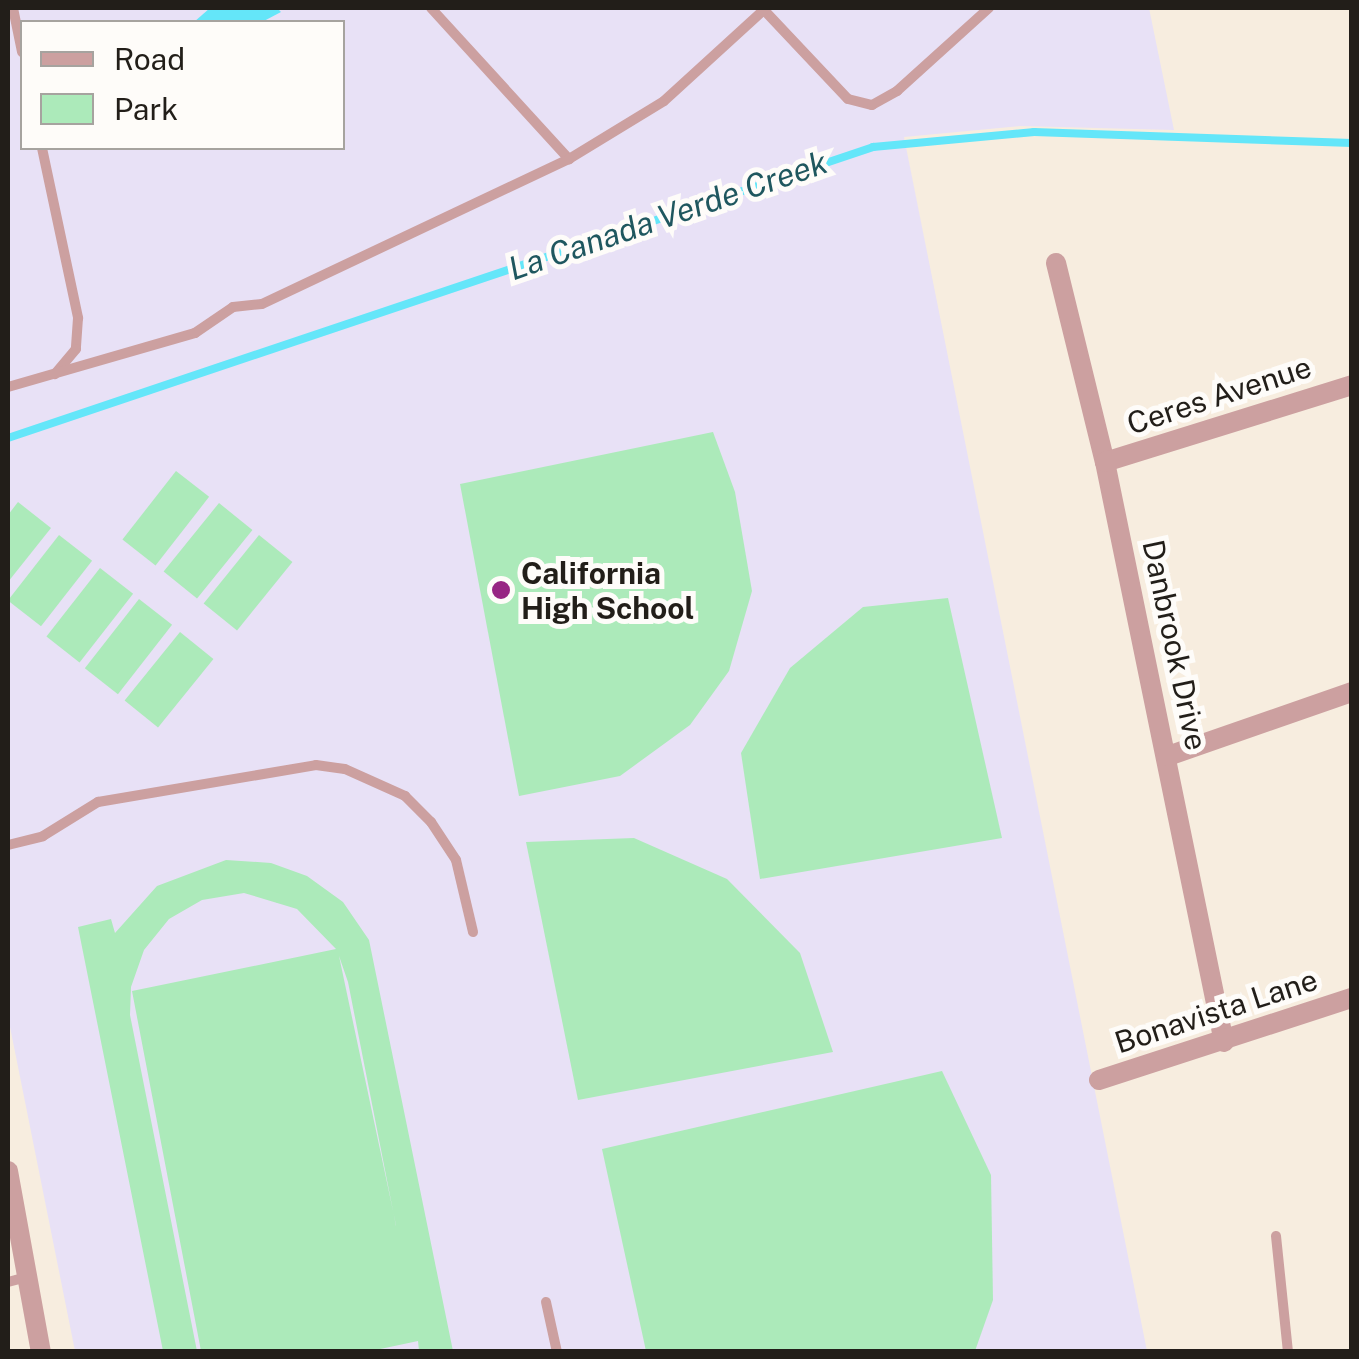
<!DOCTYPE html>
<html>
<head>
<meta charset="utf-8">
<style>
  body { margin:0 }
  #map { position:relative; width:1359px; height:1359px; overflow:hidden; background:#f7eddf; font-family:"Public Sans",sans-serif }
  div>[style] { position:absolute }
  .education>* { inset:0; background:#e8e1f6 }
  .green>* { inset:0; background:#aceaba; transform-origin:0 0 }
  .water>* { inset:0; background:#64e6f9 }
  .stream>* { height:8px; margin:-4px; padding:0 4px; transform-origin:4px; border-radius:4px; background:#64e6f9 }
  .lane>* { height:10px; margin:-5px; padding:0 5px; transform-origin:5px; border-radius:5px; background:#cca0a0 }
  .street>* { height:20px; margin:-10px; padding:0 10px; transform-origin:10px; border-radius:10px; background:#cca0a0 }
  .dots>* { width:28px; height:28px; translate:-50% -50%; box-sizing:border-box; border:5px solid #fefcf9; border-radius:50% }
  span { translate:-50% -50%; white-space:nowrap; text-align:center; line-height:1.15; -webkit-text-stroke:10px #fefcf9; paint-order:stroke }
  .street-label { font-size:30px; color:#221e19 }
  .poi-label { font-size:30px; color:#221e19; font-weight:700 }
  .left { translate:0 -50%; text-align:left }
  .water-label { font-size:32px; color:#1f575f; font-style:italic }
  .frame { position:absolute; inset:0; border:10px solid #221e19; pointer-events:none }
  .legend { position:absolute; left:20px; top:20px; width:325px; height:130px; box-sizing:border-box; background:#fefcf9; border:2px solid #a6a39f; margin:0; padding:12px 18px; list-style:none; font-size:30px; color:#221e19 }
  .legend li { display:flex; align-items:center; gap:20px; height:50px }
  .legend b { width:50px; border:2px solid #a6a39f }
</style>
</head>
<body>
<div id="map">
  <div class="education">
    <div style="clip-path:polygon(evenodd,8px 8px,1149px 8px,1174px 130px,1020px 126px,904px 137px,1147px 1351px,75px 1351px,8px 1017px,8px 8px,22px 22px,342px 22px,342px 148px,22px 148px,22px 22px)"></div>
  </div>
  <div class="green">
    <div style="clip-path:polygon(713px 432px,735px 492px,752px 591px,729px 671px,690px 725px,620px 776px,519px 796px,460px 484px)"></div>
    <div style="left:176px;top:471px;width:42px;height:87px;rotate:38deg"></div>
    <div style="clip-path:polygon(18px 502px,51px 528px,8px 582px,8px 515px)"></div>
    <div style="left:219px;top:503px;width:43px;height:88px;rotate:39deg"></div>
    <div style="left:59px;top:535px;width:42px;height:83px;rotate:38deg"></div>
    <div style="left:259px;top:535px;width:43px;height:88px;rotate:39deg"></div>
    <div style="left:100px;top:568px;width:42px;height:87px;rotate:38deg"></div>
    <div style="clip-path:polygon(948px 598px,1002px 838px,760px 879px,741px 753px,790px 668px,863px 607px)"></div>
    <div style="left:139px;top:599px;width:42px;height:88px;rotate:38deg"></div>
    <div style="left:180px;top:632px;width:43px;height:88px;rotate:39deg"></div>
    <div style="clip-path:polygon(634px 838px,727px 879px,800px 953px,833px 1052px,578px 1100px,526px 842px)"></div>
    <div style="clip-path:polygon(evenodd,226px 860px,271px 863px,307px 876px,343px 902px,369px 940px,453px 1351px,419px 1351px,418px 1341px,366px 1352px,201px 1351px,132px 991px,336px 949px,297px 909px,244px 893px,202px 900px,169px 919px,144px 950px,131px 987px,130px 1015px,197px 1351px,163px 1351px,78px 927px,111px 919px,115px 933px,157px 886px,226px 860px,339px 956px,348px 982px,396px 1226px,396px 1225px,339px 956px)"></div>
    <div style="clip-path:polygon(942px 1071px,991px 1175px,993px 1300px,975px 1351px,646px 1351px,602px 1149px)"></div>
  </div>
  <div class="water">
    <div style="clip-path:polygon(210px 8px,277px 8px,281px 12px,262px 22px,194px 22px)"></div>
  </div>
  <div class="stream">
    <div style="left:8px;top:438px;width:913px;rotate:-18.59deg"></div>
    <div style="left:873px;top:147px;width:162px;rotate:-5.3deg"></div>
    <div style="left:1034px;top:132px;width:318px;rotate:2deg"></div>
  </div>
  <div class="lane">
    <div style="left:13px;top:8px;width:45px;rotate:78.4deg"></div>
    <div style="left:431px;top:8px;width:205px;rotate:47.6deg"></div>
    <div style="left:764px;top:10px;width:122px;rotate:46.7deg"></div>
    <div style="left:848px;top:99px;width:25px;rotate:14deg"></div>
    <div style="left:872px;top:105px;width:29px;rotate:-29deg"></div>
    <div style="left:897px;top:91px;width:124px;rotate:-42.1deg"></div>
    <div style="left:42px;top:148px;width:174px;rotate:78deg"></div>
    <div style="left:78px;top:318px;width:31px;rotate:94deg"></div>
    <div style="left:76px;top:349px;width:33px;rotate:130deg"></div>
    <div style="left:8px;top:387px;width:195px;rotate:-16.1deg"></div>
    <div style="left:195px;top:333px;width:46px;rotate:-34.4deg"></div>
    <div style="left:233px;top:307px;width:29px;rotate:-6deg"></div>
    <div style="left:262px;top:304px;width:340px;rotate:-25.3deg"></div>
    <div style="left:569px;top:159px;width:111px;rotate:-31.4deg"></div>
    <div style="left:664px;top:101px;width:138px;rotate:-42.4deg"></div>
    <div style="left:8px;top:845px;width:36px;rotate:-14deg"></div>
    <div style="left:43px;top:836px;width:65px;rotate:-31.7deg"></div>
    <div style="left:98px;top:802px;width:221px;rotate:-9.6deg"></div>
    <div style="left:316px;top:765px;width:29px;rotate:8deg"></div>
    <div style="left:345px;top:769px;width:66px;rotate:24.2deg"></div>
    <div style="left:405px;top:796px;width:37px;rotate:45deg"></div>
    <div style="left:431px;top:822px;width:45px;rotate:56.7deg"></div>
    <div style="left:456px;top:860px;width:74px;rotate:76.7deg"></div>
    <div style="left:1276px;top:1236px;width:117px;rotate:84.1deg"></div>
    <div style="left:8px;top:1282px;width:20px;rotate:-15deg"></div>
    <div style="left:546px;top:1302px;width:51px;rotate:77.6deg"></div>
  </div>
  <div class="street">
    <div style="left:1056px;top:263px;width:205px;rotate:76.2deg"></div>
    <div style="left:1105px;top:462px;width:592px;rotate:78.41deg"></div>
    <div style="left:1105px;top:462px;width:259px;rotate:-17.3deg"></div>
    <div style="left:1168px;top:756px;width:195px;rotate:-19.2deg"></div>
    <div style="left:1099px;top:1080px;width:266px;rotate:-18deg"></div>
    <div style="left:8px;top:1171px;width:184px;rotate:79.7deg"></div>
  </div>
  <div class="dots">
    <div style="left:501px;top:590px;background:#972583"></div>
  </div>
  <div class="street-label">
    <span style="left:1219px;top:395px;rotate:-18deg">Ceres Avenue</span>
    <span style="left:1175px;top:645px;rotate:78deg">Danbrook Drive</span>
    <span style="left:1216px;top:1011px;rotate:-18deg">Bonavista Lane</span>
  </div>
  <div class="poi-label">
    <span class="left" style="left:521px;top:590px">California<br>High School</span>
  </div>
  <div class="water-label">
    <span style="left:668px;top:216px;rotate:-19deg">La Canada Verde Creek</span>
  </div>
  <div class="frame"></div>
  <ul class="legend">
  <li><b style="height:12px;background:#cca0a0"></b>Road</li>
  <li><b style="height:28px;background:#aceaba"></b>Park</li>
  </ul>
</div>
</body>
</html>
